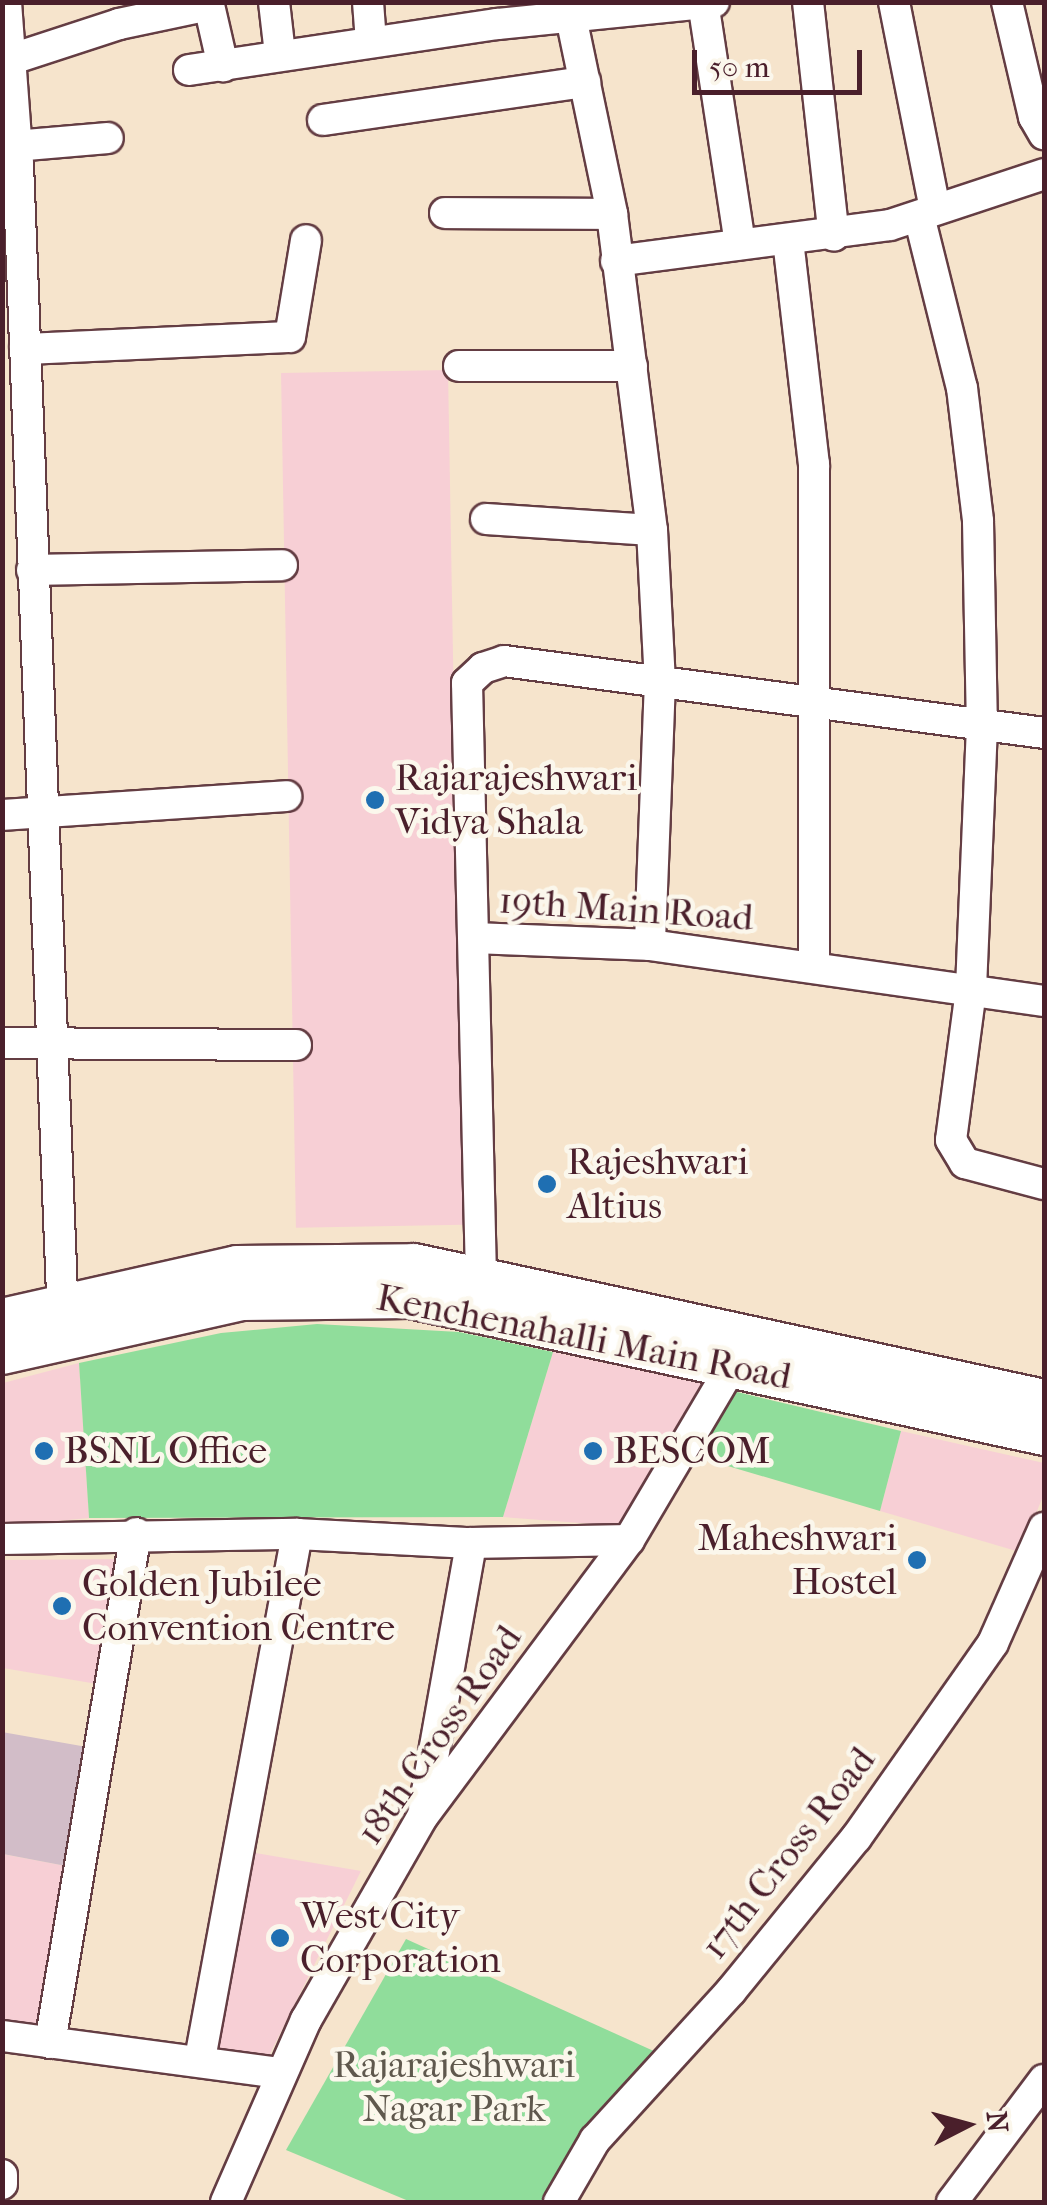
<!DOCTYPE html>
<html>
<head>
<meta charset="utf-8">
<style>
  body { margin:0 }
  #map { position:relative; width:1047px; height:2205px; overflow:hidden; background:#f6e4cc; font-family:"IM FELL French Canon",serif }
  div>[style] { position:absolute }
  .built>* { inset:0; background:#f7cfd5; transform-origin:0 0 }
  .industrial>* { inset:0; background:#d2bdc8 }
  .green>* { inset:0; background:#90dd9b }
  .roads { filter:drop-shadow(2px 0 #643d43) drop-shadow(-2px 0 #643d43) drop-shadow(0 2px #643d43) drop-shadow(0 -2px #643d43) }
  .minor>* { height:30px; margin:-15px; padding:0 15px; transform-origin:15px; border-radius:15px; background:#fff }
  .major>* { height:40px; margin:-20px; padding:0 20px; transform-origin:20px; border-radius:20px; background:#fff }
  .dots>* { width:28px; height:28px; translate:-50% -50%; box-sizing:border-box; border:5px solid #fbf7ec; border-radius:50% }
  span { translate:-50% -50%; white-space:nowrap; text-align:center; line-height:1.15; -webkit-text-stroke:9px #fbf7ec; paint-order:stroke }
  .poi-label { font-size:38px; color:#4a1f2b }
  .left { translate:0 -50%; text-align:left }
  .right { translate:-100% -50%; text-align:right }
  .street-label { font-size:38px; color:#4a1f2b }
  .park-label { font-size:38px; color:#5f584d }
  .frame { position:absolute; inset:0; border:5px solid #4a1f2b; pointer-events:none }
  .north { position:absolute; left:917px; top:2075px; width:100px; height:100px; -webkit-text-stroke:8px #fbf7ec; paint-order:stroke; rotate:84deg; font-size:28px; font-weight:700; line-height:40px; text-align:center; color:#4a1f2b }
  .north::after { content:''; display:block; margin:auto; width:35px; height:45px; background:#4a1f2b; clip-path:polygon(50% 0,100% 100%,50% 72%,0 100%) }
  .scale { position:absolute; left:692px; top:50px; width:170px; height:45px; box-sizing:border-box; border:5px solid #4a1f2b; border-top:0; padding-left:12px; font-size:30px; line-height:35px; white-space:nowrap; color:#4a1f2b; -webkit-text-stroke:8px #fbf7ec; paint-order:stroke }
</style>
</head>
<body>
<div id="map">
  <div class="built">
    <div style="left:448px;top:370px;width:855px;height:167px;rotate:89deg"></div>
    <div style="clip-path:polygon(553px 1352px,703px 1384px,620px 1526px,503px 1517px)"></div>
    <div style="clip-path:polygon(79px 1363px,89px 1518px,3px 1526px,3px 1383px)"></div>
    <div style="clip-path:polygon(901px 1431px,1044px 1463px,1044px 1494px,1020px 1552px,880px 1511px)"></div>
    <div style="clip-path:polygon(120px 1559px,97px 1684px,3px 1668px,2px 1560px)"></div>
    <div style="clip-path:polygon(250px 1852px,361px 1871px,267px 2060px,212px 2050px)"></div>
    <div style="clip-path:polygon(2px 1854px,66px 1866px,36px 2032px,3px 2025px)"></div>
  </div>
  <div class="industrial">
    <div style="clip-path:polygon(2px 1732px,87px 1747px,66px 1866px,3px 1854px)"></div>
  </div>
  <div class="green">
    <div style="clip-path:polygon(317px 1324px,459px 1332px,553px 1352px,503px 1517px,89px 1518px,79px 1363px,221px 1333px)"></div>
    <div style="clip-path:polygon(733px 1391px,901px 1431px,880px 1511px,694px 1456px)"></div>
    <div style="clip-path:polygon(406px 1939px,667px 2057px,548px 2202px,411px 2202px,286px 2150px)"></div>
  </div>
  <div class="roads">
    <div class="minor">
      <div style="left:6px;top:2px;width:162px;rotate:85.8deg"></div>
      <div style="left:18px;top:164px;width:1159px;rotate:87.77deg"></div>
      <div style="left:274px;top:2px;width:52px;rotate:83.4deg"></div>
      <div style="left:368px;top:2px;width:40px;rotate:85.7deg"></div>
      <div style="left:703px;top:2px;width:245px;rotate:81.3deg"></div>
      <div style="left:808px;top:2px;width:235px;rotate:83.7deg"></div>
      <div style="left:894px;top:2px;width:211px;rotate:78.8deg"></div>
      <div style="left:1007px;top:2px;width:118px;rotate:76.8deg"></div>
      <div style="left:1034px;top:117px;width:20px;rotate:60deg"></div>
      <div style="left:571px;top:17px;width:201px;rotate:78.2deg"></div>
      <div style="left:612px;top:214px;width:319px;rotate:82.8deg"></div>
      <div style="left:652px;top:530px;width:151px;rotate:87deg"></div>
      <div style="left:660px;top:681px;width:264px;rotate:92.2deg"></div>
      <div style="left:9px;top:60px;width:116px;rotate:-18.1deg"></div>
      <div style="left:119px;top:24px;width:92px;rotate:-11.9deg"></div>
      <div style="left:209px;top:5px;width:63px;rotate:77.1deg"></div>
      <div style="left:189px;top:70px;width:312px;rotate:-8.5deg"></div>
      <div style="left:498px;top:24px;width:217px;rotate:-5.8deg"></div>
      <div style="left:323px;top:120px;width:265px;rotate:-8.3deg"></div>
      <div style="left:15px;top:146px;width:93px;rotate:-4.9deg"></div>
      <div style="left:445px;top:213px;width:167px;rotate:0.3deg"></div>
      <div style="left:919px;top:216px;width:177px;rotate:76deg"></div>
      <div style="left:962px;top:388px;width:134px;rotate:83.1deg"></div>
      <div style="left:978px;top:521px;width:205px;rotate:88.9deg"></div>
      <div style="left:982px;top:726px;width:264px;rotate:92.4deg"></div>
      <div style="left:971px;top:990px;width:151px;rotate:97.6deg"></div>
      <div style="left:951px;top:1140px;width:27px;rotate:59deg"></div>
      <div style="left:965px;top:1163px;width:82px;rotate:14.9deg"></div>
      <div style="left:788px;top:240px;width:226px;rotate:83.4deg"></div>
      <div style="left:814px;top:464px;width:502px;rotate:90deg"></div>
      <div style="left:616px;top:261px;width:276px;rotate:-7.5deg"></div>
      <div style="left:890px;top:225px;width:162px;rotate:-18.3deg"></div>
      <div style="left:25px;top:349px;width:265px;rotate:-2.6deg"></div>
      <div style="left:290px;top:337px;width:98px;rotate:-80.6deg"></div>
      <div style="left:459px;top:366px;width:173px"></div>
      <div style="left:486px;top:519px;width:166px;rotate:3.8deg"></div>
      <div style="left:32px;top:570px;width:250px;rotate:-1.1deg"></div>
      <div style="left:2px;top:815px;width:285px;rotate:-3.8deg"></div>
      <div style="left:476px;top:938px;width:174px;rotate:2.3deg"></div>
      <div style="left:650px;top:945px;width:398px;rotate:8.1deg"></div>
      <div style="left:2px;top:1043px;width:294px;rotate:0.4deg"></div>
      <div style="left:481px;top:1277px;width:594px;rotate:-91.35deg"></div>
      <div style="left:467px;top:683px;width:22px;rotate:-43deg"></div>
      <div style="left:483px;top:668px;width:22px;rotate:-18deg"></div>
      <div style="left:504px;top:661px;width:545px;rotate:7.59deg"></div>
      <div style="left:2px;top:1539px;width:295px;rotate:-1deg"></div>
      <div style="left:297px;top:1534px;width:174px;rotate:3deg"></div>
      <div style="left:424px;top:1808px;width:269px;rotate:-79.9deg"></div>
      <div style="left:471px;top:1543px;width:158px;rotate:-1.1deg"></div>
      <div style="left:2px;top:2036px;width:279px;rotate:7.6deg"></div>
      <div style="left:50px;top:2043px;width:517px;rotate:-80.43deg"></div>
      <div style="left:200px;top:2059px;width:534px;rotate:-79.53deg"></div>
      <div style="left:2px;top:2175px;width:9px;rotate:90deg"></div>
      <div style="left:226px;top:2202px;width:199px;rotate:-66.3deg"></div>
      <div style="left:306px;top:2020px;width:235px;rotate:-60.2deg"></div>
      <div style="left:423px;top:1816px;width:344px;rotate:-53.3deg"></div>
      <div style="left:629px;top:1540px;width:218px;rotate:-59.4deg"></div>
      <div style="left:559px;top:2202px;width:72px;rotate:-59.9deg"></div>
      <div style="left:595px;top:2140px;width:202px;rotate:-47.6deg"></div>
      <div style="left:731px;top:1991px;width:198px;rotate:-50.8deg"></div>
      <div style="left:856px;top:1838px;width:238px;rotate:-54.9deg"></div>
      <div style="left:993px;top:1643px;width:126px;rotate:-66.1deg"></div>
      <div style="left:952px;top:2202px;width:153px;rotate:-53deg"></div>
    </div>
    <div class="major">
      <div style="left:2px;top:1319px;width:241px;rotate:-12.7deg"></div>
      <div style="left:237px;top:1266px;width:177px;rotate:-0.6deg"></div>
      <div style="left:414px;top:1264px;width:645px;rotate:12.18deg"></div>
      <div style="left:2px;top:1354px;width:246px;rotate:-12.7deg"></div>
      <div style="left:242px;top:1300px;width:168px;rotate:-0.7deg"></div>
      <div style="left:410px;top:1298px;width:649px;rotate:12.19deg"></div>
    </div>
  </div>
  <div class="dots">
    <div style="left:375px;top:800px;background:#1f6fb2"></div>
    <div style="left:547px;top:1184px;background:#1f6fb2"></div>
    <div style="left:44px;top:1451px;background:#1f6fb2"></div>
    <div style="left:593px;top:1451px;background:#1f6fb2"></div>
    <div style="left:917px;top:1560px;background:#1f6fb2"></div>
    <div style="left:62px;top:1606px;background:#1f6fb2"></div>
    <div style="left:280px;top:1938px;background:#1f6fb2"></div>
  </div>
  <div class="poi-label">
    <span class="left" style="left:395px;top:800px">Rajarajeshwari<br>Vidya Shala</span>
    <span class="left" style="left:567px;top:1184px">Rajeshwari<br>Altius</span>
    <span class="left" style="left:64px;top:1451px">BSNL Office</span>
    <span class="left" style="left:613px;top:1451px">BESCOM</span>
    <span class="right" style="left:897px;top:1560px">Maheshwari<br>Hostel</span>
    <span class="left" style="left:82px;top:1606px">Golden Jubilee<br>Convention Centre</span>
    <span class="left" style="left:300px;top:1938px">West City<br>Corporation</span>
  </div>
  <div class="street-label">
    <span style="left:626px;top:909px;rotate:4deg">19th Main Road</span>
    <span style="left:584px;top:1337px;rotate:11deg">Kenchenahalli Main Road</span>
    <span style="left:439px;top:1735px;rotate:-55deg">18th Cross Road</span>
    <span style="left:788px;top:1853px;rotate:-52deg">17th Cross Road</span>
  </div>
  <div class="park-label">
    <span style="left:454px;top:2087px">Rajarajeshwari<br>Nagar Park</span>
  </div>
  <div class="frame"></div>
  <div class="north">N</div>
  <div class="scale">50 m</div>
</div>
</body>
</html>
